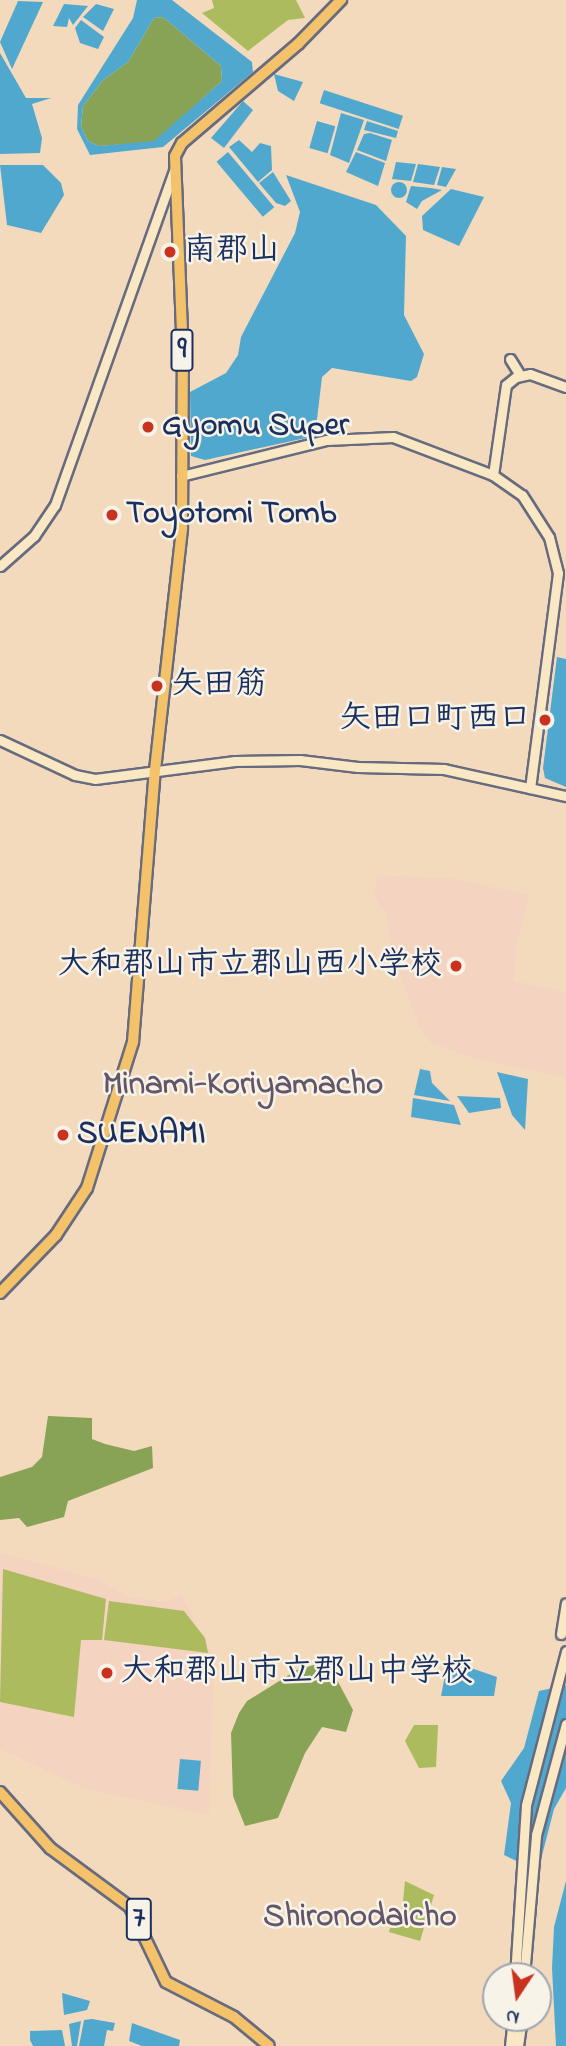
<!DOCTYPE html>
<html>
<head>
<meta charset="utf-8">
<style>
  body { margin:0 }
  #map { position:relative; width:566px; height:2046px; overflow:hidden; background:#f3dabd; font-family:"Indie Flower","Klee One",sans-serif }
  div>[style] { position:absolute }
  .built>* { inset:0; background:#f4d3c0 }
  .green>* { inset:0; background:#abbb5e }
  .forest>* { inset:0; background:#88a355 }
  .water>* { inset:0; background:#51a8ce; transform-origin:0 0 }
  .round { border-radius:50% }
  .roads { filter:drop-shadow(2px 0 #676b7f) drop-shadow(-2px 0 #676b7f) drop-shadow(0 2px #676b7f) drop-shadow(0 -2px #676b7f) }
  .secondary>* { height:9px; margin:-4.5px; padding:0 4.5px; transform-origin:4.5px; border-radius:4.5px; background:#fae7c3 }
  .primary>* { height:10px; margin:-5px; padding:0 5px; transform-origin:5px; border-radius:5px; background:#f3c26a }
  .dots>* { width:19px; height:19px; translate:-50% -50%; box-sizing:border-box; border:4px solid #f7f3e8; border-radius:50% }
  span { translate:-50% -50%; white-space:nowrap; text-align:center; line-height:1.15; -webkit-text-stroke:5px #f7f3e8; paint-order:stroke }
  .shield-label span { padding:2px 5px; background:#f7f3e8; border:2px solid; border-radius:5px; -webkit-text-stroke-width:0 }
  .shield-label { font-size:30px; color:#1b2f5e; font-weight:700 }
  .poi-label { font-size:32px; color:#1b2f5e; font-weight:700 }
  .left { translate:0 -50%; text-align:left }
  .right { translate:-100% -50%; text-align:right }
  .neighbourhood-label { font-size:33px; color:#635668; font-weight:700 }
  .north { position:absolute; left:482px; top:1962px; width:70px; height:70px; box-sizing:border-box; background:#f7f3e8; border:2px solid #9fa5b1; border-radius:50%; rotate:193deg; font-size:19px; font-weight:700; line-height:28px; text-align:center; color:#1b2f5e }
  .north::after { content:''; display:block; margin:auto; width:24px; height:32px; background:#c8321e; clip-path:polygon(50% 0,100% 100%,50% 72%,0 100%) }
</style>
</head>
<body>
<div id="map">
  <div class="built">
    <div style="clip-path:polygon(395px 876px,453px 879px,529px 895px,516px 945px,514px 981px,566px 993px,566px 1077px,472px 1058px,430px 1042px,419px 1026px,391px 950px,387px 913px,380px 908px,374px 893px,378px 877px)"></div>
    <div style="clip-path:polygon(0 1553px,93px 1578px,132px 1598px,166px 1602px,181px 1595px,214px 1656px,209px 1815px,86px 1789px,0 1749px)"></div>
  </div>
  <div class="green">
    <div style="clip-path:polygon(212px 0,296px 0,305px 18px,288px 20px,248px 51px,202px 13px,214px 8px)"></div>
    <div style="clip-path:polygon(3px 1569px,106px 1599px,102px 1640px,81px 1640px,74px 1717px,0 1702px)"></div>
    <div style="clip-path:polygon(109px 1601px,184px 1611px,205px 1638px,208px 1653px,104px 1640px)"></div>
    <div style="clip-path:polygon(414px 1725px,438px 1725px,436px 1767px,419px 1768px,405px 1741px)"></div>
    <div style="clip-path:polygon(405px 1881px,434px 1895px,420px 1941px,389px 1932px,394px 1913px,402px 1911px)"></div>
  </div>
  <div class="forest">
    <div style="clip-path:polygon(163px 17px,221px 66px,222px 81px,154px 142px,99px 146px,88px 141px,81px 126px,83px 106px,103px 80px,128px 62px,154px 18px)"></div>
    <div style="clip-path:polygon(48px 1416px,92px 1418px,92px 1439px,105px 1444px,134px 1451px,152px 1446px,153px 1468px,68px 1501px,64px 1517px,27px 1527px,19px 1518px,0 1520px,0 1477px,32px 1467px,42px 1457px)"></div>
    <div style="clip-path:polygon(327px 1661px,353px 1710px,346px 1732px,322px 1727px,305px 1753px,278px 1818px,245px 1826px,233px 1796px,231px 1733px,239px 1713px,247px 1701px,297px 1670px)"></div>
  </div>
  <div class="water">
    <div style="clip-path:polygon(evenodd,137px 0,172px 0,252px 62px,253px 72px,163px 147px,90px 155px,77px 129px,78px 105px,133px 18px,137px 0,163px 17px,221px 66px,222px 81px,154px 141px,99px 146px,88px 141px,81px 126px,83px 106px,103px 80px,128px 62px,154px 18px,163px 17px)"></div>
    <div style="clip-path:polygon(18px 1px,43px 2px,12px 69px,0 42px)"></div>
    <div style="clip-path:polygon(64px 4px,88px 6px,73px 25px,69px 18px,67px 27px,53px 26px)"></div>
    <div style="clip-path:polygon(96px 4px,114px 9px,103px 31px,83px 17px)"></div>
    <div style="clip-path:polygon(81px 20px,104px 37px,98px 49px,80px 43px,75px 28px)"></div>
    <div style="clip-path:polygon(0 53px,26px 98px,51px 98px,32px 104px,42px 138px,40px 153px,0 154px)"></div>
    <div style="clip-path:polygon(274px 74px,303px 82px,294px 101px,278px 91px)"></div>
    <div style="left:324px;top:90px;width:83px;height:14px;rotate:18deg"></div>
    <div style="clip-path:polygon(243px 101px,253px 110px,224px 148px,211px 138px)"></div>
    <div style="clip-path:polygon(341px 113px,364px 120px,349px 163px,330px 155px)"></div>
    <div style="left:317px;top:121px;width:19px;height:28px;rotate:16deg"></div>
    <div style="clip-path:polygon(367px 121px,398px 131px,396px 138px,364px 130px)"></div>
    <div style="clip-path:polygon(370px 133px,392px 140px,386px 161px,357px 150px,364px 134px)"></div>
    <div style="clip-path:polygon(239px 140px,252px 152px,260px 143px,271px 146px,272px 170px,258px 182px,229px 147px)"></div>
    <div style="left:228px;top:152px;width:72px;height:15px;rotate:50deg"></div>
    <div style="clip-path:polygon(356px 152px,385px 163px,378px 186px,346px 172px)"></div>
    <div style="clip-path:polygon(396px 162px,416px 164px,411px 181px,392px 179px)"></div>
    <div style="clip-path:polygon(418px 164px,440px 167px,434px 185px,413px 182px)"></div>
    <div style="clip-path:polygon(0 165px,43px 165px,61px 183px,64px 195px,41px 233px,7px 225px)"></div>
    <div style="clip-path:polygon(442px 167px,456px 169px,446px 187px,437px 185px)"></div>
    <div style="clip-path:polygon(273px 172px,291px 201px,285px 206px,276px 203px,259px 183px)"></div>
    <div style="clip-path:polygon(286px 175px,376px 205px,406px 236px,404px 315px,424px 354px,417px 377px,411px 381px,332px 368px,322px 377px,315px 436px,205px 460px,191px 456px,190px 392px,226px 373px,238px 355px,241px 337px,295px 233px,300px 212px)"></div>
    <div class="round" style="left:391px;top:182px;width:16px;height:16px"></div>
    <div style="clip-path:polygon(411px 186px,431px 188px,442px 190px,422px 201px,417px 209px,406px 202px)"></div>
    <div style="clip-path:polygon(451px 189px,484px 197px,459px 246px,423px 230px,422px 216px)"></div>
    <div style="clip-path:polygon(557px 657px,566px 659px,566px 787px,545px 778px,543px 768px)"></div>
    <div style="clip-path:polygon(420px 1069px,430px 1071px,432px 1083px,450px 1101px,414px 1095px)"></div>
    <div style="clip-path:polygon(497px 1072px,528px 1079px,525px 1130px,512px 1115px)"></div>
    <div style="clip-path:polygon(457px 1096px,500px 1098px,501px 1108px,469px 1113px)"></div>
    <div style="clip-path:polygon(413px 1098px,454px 1105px,461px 1125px,411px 1117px)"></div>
    <div style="clip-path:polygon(448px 1660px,497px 1677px,494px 1696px,441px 1696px)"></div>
    <div style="clip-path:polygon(566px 1685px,566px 1788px,554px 1809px,538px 1871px,504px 1855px,511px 1803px,501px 1781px,524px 1748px,539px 1691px)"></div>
    <div style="left:180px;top:1759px;width:21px;height:30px;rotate:5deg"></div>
    <div style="clip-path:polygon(566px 1881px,566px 2046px,556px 2046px,552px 1968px,554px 1927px)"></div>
    <div style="clip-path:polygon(62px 1993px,90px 2001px,87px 2010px,64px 2015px)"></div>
    <div style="clip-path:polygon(92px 2019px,115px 2023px,113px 2031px,107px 2030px,104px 2046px,79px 2046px,84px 2020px)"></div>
    <div style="clip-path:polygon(81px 2021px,77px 2046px,72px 2046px,69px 2024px)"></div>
    <div style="clip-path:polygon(132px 2023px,180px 2040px,179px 2046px,142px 2046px,129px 2041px)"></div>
    <div style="clip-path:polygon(62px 2030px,65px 2046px,33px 2046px,30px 2040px,30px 2031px)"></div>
  </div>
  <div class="roads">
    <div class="secondary">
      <div style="left:510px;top:359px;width:19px;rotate:58deg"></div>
      <div style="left:493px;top:475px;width:91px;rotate:-81.8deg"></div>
      <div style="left:506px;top:385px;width:13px;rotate:-39deg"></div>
      <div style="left:516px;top:377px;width:14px;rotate:-12deg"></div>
      <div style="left:530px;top:374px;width:38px;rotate:20deg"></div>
      <div style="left:181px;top:476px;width:150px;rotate:-13.9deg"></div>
      <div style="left:327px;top:440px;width:66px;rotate:-2.6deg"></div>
      <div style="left:393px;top:437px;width:107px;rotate:20.8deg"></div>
      <div style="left:493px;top:475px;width:35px;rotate:35deg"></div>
      <div style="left:522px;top:495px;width:50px;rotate:57.3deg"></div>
      <div style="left:549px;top:537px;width:37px;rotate:76deg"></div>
      <div style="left:558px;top:573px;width:217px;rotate:97.4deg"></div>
      <div style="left:0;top:566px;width:45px;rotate:-41.4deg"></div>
      <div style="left:34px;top:536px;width:37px;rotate:-56deg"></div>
      <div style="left:55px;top:505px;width:355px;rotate:-70.4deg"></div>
      <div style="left:0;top:740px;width:83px;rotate:25deg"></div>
      <div style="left:75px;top:775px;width:20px;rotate:11deg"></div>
      <div style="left:95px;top:779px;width:141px;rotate:-7.3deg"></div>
      <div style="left:235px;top:761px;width:65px;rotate:-0.9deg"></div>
      <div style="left:300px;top:760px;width:58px;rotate:6.9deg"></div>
      <div style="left:358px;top:767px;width:86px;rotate:1.3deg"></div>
      <div style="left:444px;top:769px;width:125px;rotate:12.5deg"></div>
      <div style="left:561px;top:1634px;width:31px;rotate:-81deg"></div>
      <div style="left:515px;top:1976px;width:171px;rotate:-86.3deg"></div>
      <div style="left:526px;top:1805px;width:159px;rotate:-75.4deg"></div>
      <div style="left:524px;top:1976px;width:142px;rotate:-85.1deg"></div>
      <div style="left:536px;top:1835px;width:115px;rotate:-74.9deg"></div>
      <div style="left:510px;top:2046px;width:28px;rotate:-84deg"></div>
      <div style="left:518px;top:2046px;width:28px;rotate:-82deg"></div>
    </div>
    <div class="primary">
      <div style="left:0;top:1293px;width:81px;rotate:-46deg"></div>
      <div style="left:56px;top:1235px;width:56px;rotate:-56.6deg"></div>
      <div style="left:87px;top:1188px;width:153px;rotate:-72.5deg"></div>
      <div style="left:133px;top:1042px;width:273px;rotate:-85.4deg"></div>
      <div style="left:155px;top:770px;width:244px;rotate:-83.6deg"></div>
      <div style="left:182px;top:528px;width:172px;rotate:-89.7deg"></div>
      <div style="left:183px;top:356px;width:200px;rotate:-92.3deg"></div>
      <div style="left:175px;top:156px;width:15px;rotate:-62deg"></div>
      <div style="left:182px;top:143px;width:153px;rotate:-40.5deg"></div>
      <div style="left:298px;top:44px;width:62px;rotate:-45.7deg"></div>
      <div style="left:0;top:1792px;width:75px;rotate:48.2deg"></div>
      <div style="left:50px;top:1848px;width:99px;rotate:36.4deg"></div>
      <div style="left:130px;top:1907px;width:83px;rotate:64.4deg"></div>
      <div style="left:166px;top:1982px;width:76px;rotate:27.2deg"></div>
      <div style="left:234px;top:2017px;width:45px;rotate:39.6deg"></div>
    </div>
  </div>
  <div class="dots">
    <div style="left:170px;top:252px;background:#c8321e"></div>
    <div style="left:148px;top:427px;background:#c8321e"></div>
    <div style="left:112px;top:515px;background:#c8321e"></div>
    <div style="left:157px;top:686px;background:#c8321e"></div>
    <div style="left:545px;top:720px;background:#c8321e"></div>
    <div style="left:456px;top:966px;background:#c8321e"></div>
    <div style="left:63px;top:1135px;background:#c8321e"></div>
    <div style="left:107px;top:1673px;background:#c8321e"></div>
  </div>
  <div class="shield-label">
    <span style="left:182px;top:350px">9</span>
    <span style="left:139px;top:1919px">7</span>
  </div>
  <div class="poi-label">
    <span class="left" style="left:184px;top:252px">南郡山</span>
    <span class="left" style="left:162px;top:427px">Gyomu Super</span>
    <span class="left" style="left:126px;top:515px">Toyotomi Tomb</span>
    <span class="left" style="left:171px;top:686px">矢田筋</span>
    <span class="right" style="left:531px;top:720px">矢田口町西口</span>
    <span class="right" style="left:442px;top:966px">大和郡山市立郡山西小学校</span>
    <span class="left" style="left:77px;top:1135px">SUENAMI</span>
    <span class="left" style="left:121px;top:1673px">大和郡山市立郡山中学校</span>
  </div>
  <div class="neighbourhood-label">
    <span style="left:243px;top:1086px">Minami-Koriyamacho</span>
    <span style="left:360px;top:1918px">Shironodaicho</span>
  </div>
  <div class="north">N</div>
</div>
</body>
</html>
